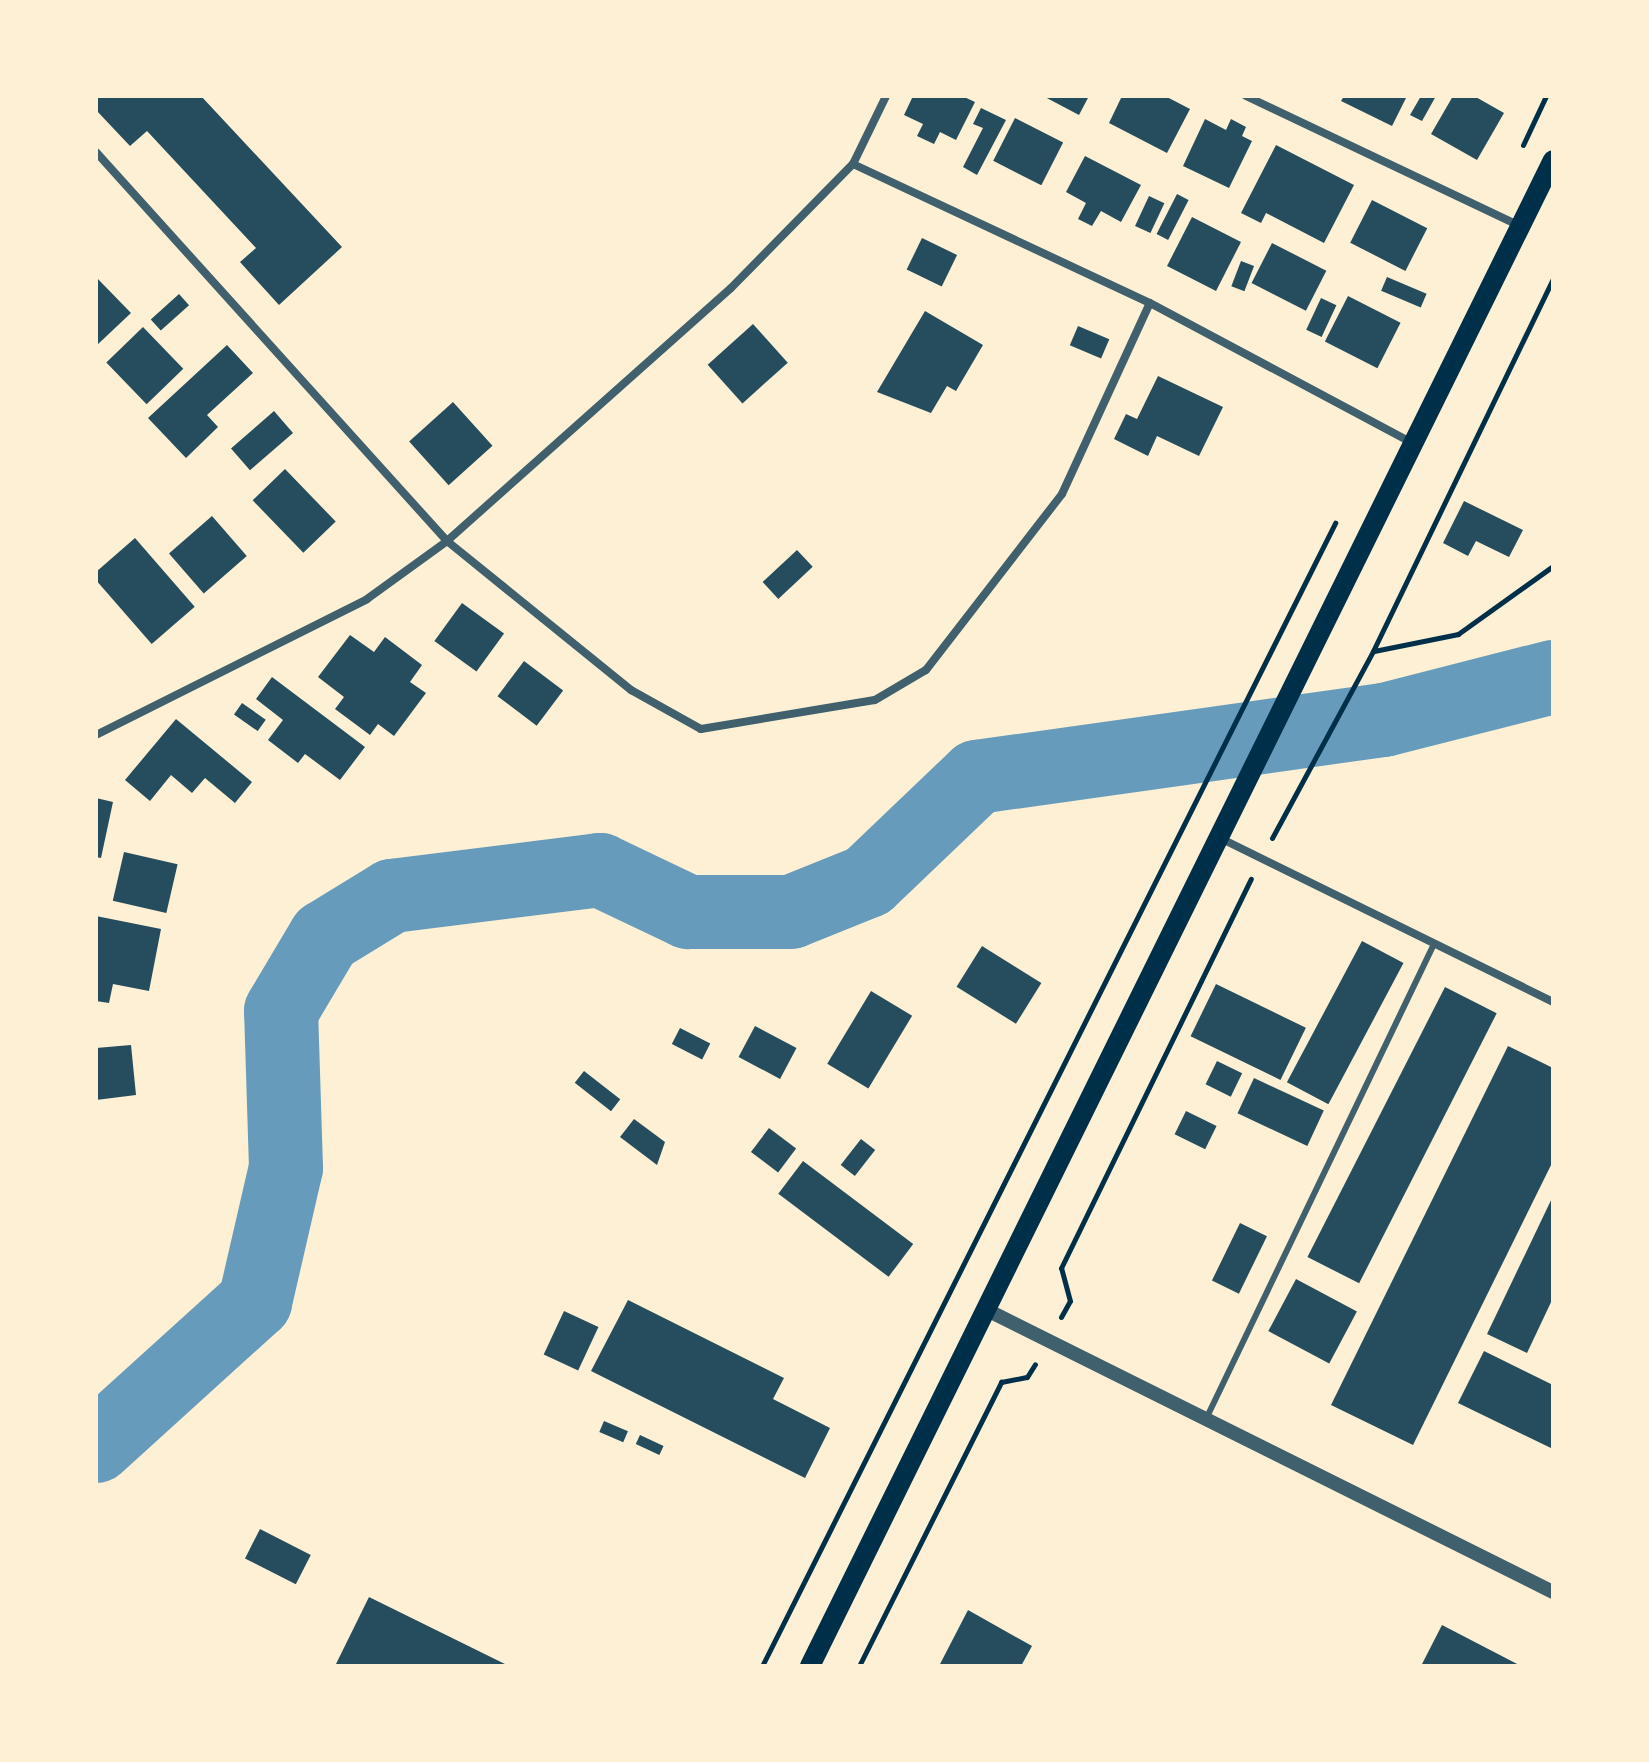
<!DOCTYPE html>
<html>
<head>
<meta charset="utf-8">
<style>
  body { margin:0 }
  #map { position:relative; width:1649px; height:1762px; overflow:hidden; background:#fdf0d5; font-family:Cabin,sans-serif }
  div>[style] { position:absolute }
  .river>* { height:74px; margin:-37px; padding:0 37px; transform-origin:37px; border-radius:37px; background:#669bbc }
  .building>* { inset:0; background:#264d5e; transform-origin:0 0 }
  .path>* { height:5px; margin:-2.5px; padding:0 2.5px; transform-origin:2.5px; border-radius:2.5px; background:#003049 }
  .service>* { height:6px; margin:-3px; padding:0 3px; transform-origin:3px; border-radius:3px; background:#3f606c }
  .minor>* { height:8px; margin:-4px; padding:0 4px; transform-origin:4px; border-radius:4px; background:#3f606c }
  .tertiary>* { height:14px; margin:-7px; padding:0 7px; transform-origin:7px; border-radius:7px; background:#3f606c }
  .primary>* { height:20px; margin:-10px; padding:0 10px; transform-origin:10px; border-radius:10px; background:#003049 }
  span { translate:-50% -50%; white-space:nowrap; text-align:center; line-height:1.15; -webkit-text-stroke:8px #fdf0d5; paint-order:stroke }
  .frame { position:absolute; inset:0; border:98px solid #fdf0d5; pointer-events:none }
</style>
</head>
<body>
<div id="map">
  <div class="river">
    <div style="left:96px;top:1446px;width:215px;rotate:-42.2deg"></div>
    <div style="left:255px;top:1302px;width:138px;rotate:-77deg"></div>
    <div style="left:286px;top:1168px;width:157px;rotate:-91.8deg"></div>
    <div style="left:281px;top:1011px;width:86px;rotate:-59.3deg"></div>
    <div style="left:325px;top:937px;width:79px;rotate:-31.5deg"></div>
    <div style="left:392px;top:896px;width:210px;rotate:-7.1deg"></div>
    <div style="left:600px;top:870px;width:98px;rotate:25.5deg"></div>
    <div style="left:688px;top:912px;width:103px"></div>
    <div style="left:791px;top:912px;width:83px;rotate:-21.9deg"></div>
    <div style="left:868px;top:881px;width:151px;rotate:-43.7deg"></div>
    <div style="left:977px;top:777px;width:411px;rotate:-8deg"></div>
    <div style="left:1384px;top:720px;width:174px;rotate:-14.3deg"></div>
  </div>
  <div class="building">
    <div style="clip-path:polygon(96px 96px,201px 96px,342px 247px,279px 305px,240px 262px,256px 248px,147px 131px,130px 146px,96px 110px)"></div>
    <div style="clip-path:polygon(913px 96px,962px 96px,975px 102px,956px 140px,940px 132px,934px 144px,917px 136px,923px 124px,904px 115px)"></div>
    <div style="clip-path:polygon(1043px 96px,1089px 96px,1079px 115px)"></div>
    <div style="clip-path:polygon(1122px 96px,1165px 96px,1190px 109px,1167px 153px,1109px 123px)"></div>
    <div style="clip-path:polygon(1344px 96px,1407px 96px,1392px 126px,1341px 101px)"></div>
    <div style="clip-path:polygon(1421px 96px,1436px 96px,1422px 121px,1410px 115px)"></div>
    <div style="clip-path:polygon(1453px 96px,1474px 96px,1504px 113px,1477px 160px,1431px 134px)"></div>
    <div style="clip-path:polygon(981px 108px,1006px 120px,977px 175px,963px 167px,983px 128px,973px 124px)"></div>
    <div style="left:1015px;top:118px;width:54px;height:48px;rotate:27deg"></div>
    <div style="clip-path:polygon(1205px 119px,1226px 130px,1231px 119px,1246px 127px,1242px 136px,1252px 141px,1229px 188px,1183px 166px)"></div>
    <div style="clip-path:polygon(1276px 145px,1354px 185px,1324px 243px,1266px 213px,1261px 223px,1241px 213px)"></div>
    <div style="clip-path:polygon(1085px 156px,1141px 185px,1121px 222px,1101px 211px,1092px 226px,1078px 219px,1086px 203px,1066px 192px)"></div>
    <div style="left:1177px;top:194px;width:13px;height:45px;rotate:27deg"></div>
    <div style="left:1149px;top:196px;width:17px;height:33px;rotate:25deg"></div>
    <div style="left:1372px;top:200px;width:62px;height:48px;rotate:27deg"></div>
    <div style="left:1192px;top:217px;width:55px;height:55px;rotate:27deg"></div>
    <div style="left:922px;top:238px;width:39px;height:35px;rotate:26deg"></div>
    <div style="left:1272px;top:243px;width:61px;height:45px;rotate:27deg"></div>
    <div style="left:1241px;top:261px;width:14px;height:27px;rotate:21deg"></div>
    <div style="clip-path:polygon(96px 277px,131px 313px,96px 346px)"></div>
    <div style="left:1387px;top:277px;width:43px;height:15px;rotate:23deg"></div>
    <div style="left:179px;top:294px;width:15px;height:38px;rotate:48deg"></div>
    <div style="left:1348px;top:296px;width:59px;height:51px;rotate:27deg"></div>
    <div style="left:1321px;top:298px;width:17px;height:35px;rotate:25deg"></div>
    <div style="clip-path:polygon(925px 311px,983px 345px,956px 391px,947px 386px,931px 413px,877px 392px)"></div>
    <div style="left:753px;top:324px;width:52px;height:61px;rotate:48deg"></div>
    <div style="left:1078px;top:326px;width:34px;height:21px;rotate:23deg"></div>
    <div style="left:143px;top:327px;width:58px;height:51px;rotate:46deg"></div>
    <div style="clip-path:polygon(227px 345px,253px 373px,207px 415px,218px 427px,186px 458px,148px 418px)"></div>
    <div style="clip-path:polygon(1158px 376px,1223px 407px,1199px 456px,1157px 436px,1148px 456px,1114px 439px,1126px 414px,1137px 419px)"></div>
    <div style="left:453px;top:402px;width:59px;height:59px;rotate:48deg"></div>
    <div style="left:274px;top:411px;width:29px;height:57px;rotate:49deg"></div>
    <div style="left:285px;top:469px;width:73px;height:45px;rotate:46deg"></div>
    <div style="clip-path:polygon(1464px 501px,1523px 530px,1509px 557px,1476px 541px,1468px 556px,1443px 543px)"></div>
    <div style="left:212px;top:516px;width:53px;height:57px;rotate:49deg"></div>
    <div style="left:135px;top:538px;width:91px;height:57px;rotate:49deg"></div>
    <div style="left:797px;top:550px;width:23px;height:47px;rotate:47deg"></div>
    <div style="left:462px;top:603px;width:52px;height:47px;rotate:36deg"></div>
    <div style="clip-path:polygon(350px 635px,374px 652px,385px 637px,422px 665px,410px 682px,426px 693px,394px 736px,378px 724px,370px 735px,335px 709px,344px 697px,318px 677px)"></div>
    <div style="left:524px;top:661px;width:49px;height:44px;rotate:37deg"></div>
    <div style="clip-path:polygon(272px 677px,365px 747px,340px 780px,305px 754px,298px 763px,268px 740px,283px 720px,256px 699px)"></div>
    <div style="left:242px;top:703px;width:29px;height:14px;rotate:35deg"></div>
    <div style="clip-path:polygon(176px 719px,252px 782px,235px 803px,205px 778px,192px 793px,171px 775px,150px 801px,125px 780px)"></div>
    <div style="clip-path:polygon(96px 798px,113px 802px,101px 858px,96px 857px)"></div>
    <div style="left:124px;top:852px;width:55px;height:50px;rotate:13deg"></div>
    <div style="clip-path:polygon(96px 916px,161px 929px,149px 991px,113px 984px,109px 1003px,96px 1001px)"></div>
    <div style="left:1362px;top:941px;width:47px;height:160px;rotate:28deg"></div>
    <div style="left:982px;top:946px;width:70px;height:48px;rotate:32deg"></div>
    <div style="left:1216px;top:984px;width:100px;height:58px;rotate:26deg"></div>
    <div style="left:1445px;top:987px;width:58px;height:303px;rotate:27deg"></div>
    <div style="left:871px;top:991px;width:48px;height:85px;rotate:31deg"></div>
    <div style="left:755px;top:1026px;width:47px;height:35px;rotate:28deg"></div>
    <div style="left:680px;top:1028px;width:34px;height:18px;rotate:27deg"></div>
    <div style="clip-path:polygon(131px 1045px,136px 1095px,96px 1100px,96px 1048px)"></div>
    <div style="clip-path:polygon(1508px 1046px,1553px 1068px,1553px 1161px,1413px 1445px,1331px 1405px)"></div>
    <div style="left:1217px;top:1061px;width:28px;height:26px;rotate:26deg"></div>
    <div style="left:584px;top:1071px;width:46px;height:15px;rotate:38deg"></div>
    <div style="left:1254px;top:1078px;width:77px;height:39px;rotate:25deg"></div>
    <div style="left:1186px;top:1111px;width:34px;height:26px;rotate:26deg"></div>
    <div style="clip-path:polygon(634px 1119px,665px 1142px,657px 1165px,620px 1137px)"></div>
    <div style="left:769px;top:1128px;width:34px;height:30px;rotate:37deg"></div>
    <div style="left:861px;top:1139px;width:18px;height:33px;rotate:38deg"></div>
    <div style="left:803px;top:1161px;width:138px;height:41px;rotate:37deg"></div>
    <div style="clip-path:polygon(1553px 1196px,1553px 1298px,1527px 1353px,1487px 1334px)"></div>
    <div style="left:1240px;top:1223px;width:30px;height:64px;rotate:26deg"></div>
    <div style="left:1296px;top:1279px;width:69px;height:59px;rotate:28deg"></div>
    <div style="clip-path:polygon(628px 1300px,784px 1378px,773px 1399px,830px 1428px,805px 1478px,591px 1371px)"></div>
    <div style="left:564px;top:1311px;width:38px;height:48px;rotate:25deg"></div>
    <div style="clip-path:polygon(1484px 1351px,1553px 1385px,1553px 1449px,1458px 1403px)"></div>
    <div style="left:604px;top:1421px;width:26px;height:12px;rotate:23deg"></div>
    <div style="left:640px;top:1435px;width:26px;height:10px;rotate:25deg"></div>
    <div style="left:260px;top:1529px;width:57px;height:33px;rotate:27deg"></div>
    <div style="clip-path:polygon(369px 1597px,509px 1666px,335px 1666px)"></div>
    <div style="clip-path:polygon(968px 1610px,1032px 1646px,1021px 1666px,939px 1666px)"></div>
    <div style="clip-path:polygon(1442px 1625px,1521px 1666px,1421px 1666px)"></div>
  </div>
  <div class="path">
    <div style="left:1523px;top:145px;width:54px;rotate:-64.9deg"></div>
    <div style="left:1374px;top:651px;width:86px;rotate:-11.4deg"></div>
    <div style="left:1458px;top:634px;width:117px;rotate:-35.6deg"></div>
    <div style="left:1272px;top:838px;width:213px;rotate:-61.6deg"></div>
    <div style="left:1373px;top:651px;width:413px;rotate:-64.2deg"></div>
    <div style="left:1061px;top:1317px;width:18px;rotate:-61deg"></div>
    <div style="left:1070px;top:1301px;width:34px;rotate:-105deg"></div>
    <div style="left:1061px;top:1268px;width:433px;rotate:-64deg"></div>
    <div style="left:762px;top:1666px;width:1279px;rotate:-63.37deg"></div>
    <div style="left:859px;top:1666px;width:318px;rotate:-63.4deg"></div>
    <div style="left:1001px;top:1382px;width:26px;rotate:-11deg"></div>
    <div style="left:1027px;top:1377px;width:15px;rotate:-58deg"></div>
  </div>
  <div class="service">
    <div style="left:1206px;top:1419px;width:527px;rotate:-64.36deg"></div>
  </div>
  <div class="minor">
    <div style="left:1246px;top:96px;width:303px;rotate:25.4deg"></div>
    <div style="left:96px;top:152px;width:524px;rotate:47.94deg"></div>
    <div style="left:447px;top:541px;width:237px;rotate:39deg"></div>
    <div style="left:631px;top:690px;width:80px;rotate:29.1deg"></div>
    <div style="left:701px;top:729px;width:176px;rotate:-9.5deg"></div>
    <div style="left:875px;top:700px;width:59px;rotate:-30.5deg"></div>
    <div style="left:926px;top:670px;width:222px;rotate:-52.3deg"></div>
    <div style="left:1062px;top:494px;width:210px;rotate:-65.3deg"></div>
    <div style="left:853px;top:164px;width:328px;rotate:25.1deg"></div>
    <div style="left:1150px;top:303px;width:299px;rotate:28.1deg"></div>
    <div style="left:96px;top:735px;width:303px;rotate:-26.6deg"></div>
    <div style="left:367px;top:599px;width:99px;rotate:-35.9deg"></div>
    <div style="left:447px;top:541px;width:380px;rotate:-41.7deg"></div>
    <div style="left:731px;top:288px;width:174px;rotate:-45.5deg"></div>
    <div style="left:853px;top:164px;width:76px;rotate:-64.1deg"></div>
    <div style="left:1220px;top:838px;width:371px;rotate:26.2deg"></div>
  </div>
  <div class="tertiary">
    <div style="left:989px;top:1311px;width:630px;rotate:26.48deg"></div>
  </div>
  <div class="primary">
    <div style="left:810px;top:1666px;width:1679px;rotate:-63.74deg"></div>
  </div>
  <div class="frame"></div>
</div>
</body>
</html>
